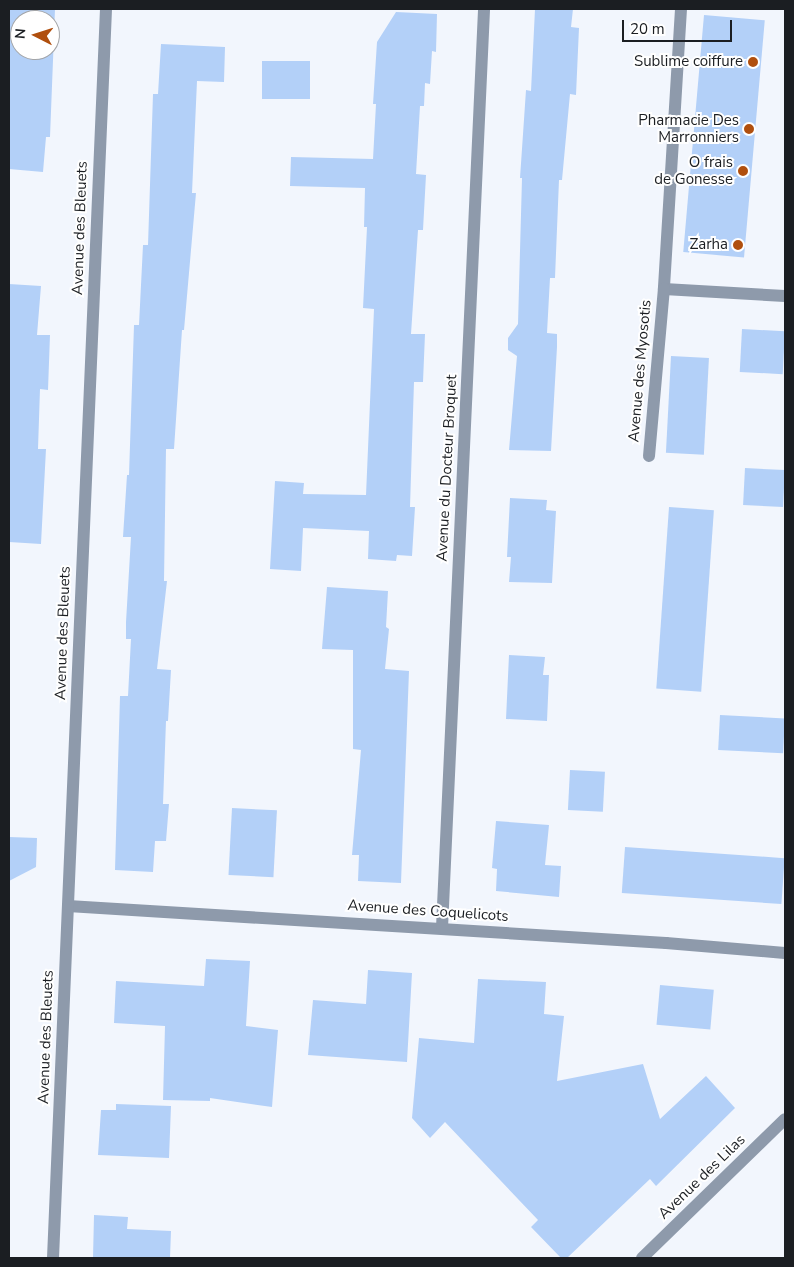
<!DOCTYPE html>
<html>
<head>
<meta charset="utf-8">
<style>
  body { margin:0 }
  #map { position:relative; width:794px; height:1267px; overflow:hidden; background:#f2f6fd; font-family:"Nunito Sans",sans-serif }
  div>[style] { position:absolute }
  .building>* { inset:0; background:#b3d0f8; transform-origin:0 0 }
  .minor>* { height:12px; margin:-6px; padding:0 6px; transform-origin:6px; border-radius:6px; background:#8e9aab }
  .dots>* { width:14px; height:14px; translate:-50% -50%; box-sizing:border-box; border:2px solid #fff; border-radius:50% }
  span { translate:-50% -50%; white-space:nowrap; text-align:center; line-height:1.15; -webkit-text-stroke:4px #fff; paint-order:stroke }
  .poi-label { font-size:15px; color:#1b1e22 }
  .right { translate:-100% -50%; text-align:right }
  .street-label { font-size:15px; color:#1b1e22 }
  .frame { position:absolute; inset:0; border:10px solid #1b1e22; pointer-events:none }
  .north { position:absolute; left:10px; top:10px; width:50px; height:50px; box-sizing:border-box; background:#fff; border:1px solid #a4a5a7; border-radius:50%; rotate:275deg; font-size:14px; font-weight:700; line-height:20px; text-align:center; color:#1b1e22 }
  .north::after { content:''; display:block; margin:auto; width:18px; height:22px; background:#b04f0e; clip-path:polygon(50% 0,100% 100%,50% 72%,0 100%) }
  .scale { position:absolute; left:622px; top:20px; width:110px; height:22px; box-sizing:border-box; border:2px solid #1b1e22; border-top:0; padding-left:6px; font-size:15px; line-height:18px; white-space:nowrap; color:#1b1e22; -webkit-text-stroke:4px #fff; paint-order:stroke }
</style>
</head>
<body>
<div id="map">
  <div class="building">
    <div style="clip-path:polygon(evenodd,9px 9px,55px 9px,50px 137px,46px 137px,43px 172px,9px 169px,9px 9px,20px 20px,50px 20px,50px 50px,20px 50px,20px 20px)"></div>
    <div style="clip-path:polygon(535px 9px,573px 9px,571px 27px,579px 28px,576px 95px,570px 94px,562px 180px,559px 180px,555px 278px,550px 278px,547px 333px,557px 334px,557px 347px,551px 451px,509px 450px,517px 356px,508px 350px,508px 338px,518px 324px,522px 178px,520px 178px,526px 90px,531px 91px)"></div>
    <div style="clip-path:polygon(396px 12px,437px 14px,436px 52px,432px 51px,430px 84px,425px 83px,424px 106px,420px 106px,416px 174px,426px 175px,423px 230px,418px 230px,411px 334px,425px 334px,423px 382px,414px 382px,410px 507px,415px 507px,412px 556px,397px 555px,396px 561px,368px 559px,369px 531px,303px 528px,301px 571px,270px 569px,275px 481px,304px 483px,303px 494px,366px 495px,374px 309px,363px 308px,367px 227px,364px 227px,365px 188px,290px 186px,291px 157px,373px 159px,376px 104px,373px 104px,377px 42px)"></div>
    <div style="left:704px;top:15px;width:61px;height:238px;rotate:5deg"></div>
    <div style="clip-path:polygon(161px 44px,225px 47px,224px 82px,197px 81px,192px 193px,196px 193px,184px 330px,182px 330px,174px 449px,166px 449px,164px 581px,167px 581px,157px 669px,171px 670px,168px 721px,166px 721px,163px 804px,169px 804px,166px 841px,155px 841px,153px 872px,115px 870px,120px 696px,128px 696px,131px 639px,126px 639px,126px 622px,131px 537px,123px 537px,127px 475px,129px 475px,134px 325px,139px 325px,143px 245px,148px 245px,153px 94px,158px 94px)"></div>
    <div style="left:262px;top:61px;width:48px;height:38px"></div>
    <div style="clip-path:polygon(9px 284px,41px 286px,37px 335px,50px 335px,48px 390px,40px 389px,38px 449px,46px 449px,41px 544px,9px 542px)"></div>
    <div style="left:742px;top:329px;width:43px;height:43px;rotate:3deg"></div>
    <div style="left:671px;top:356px;width:38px;height:97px;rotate:3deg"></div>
    <div style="left:745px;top:468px;width:40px;height:37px;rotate:3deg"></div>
    <div style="clip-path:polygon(510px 498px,547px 500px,546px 510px,556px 511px,552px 583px,509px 582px,511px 557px,507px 557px)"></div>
    <div style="left:669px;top:507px;width:45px;height:182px;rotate:4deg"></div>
    <div style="clip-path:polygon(327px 587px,388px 591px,386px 627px,389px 629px,385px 669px,409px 671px,401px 883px,358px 881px,359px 855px,352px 855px,361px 750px,353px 749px,353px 650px,322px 649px)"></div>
    <div style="clip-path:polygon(509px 655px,545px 657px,543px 675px,549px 675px,547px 721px,506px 719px)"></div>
    <div style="left:720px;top:715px;width:65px;height:35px;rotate:3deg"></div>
    <div style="left:570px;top:770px;width:35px;height:40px;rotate:3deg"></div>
    <div style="left:232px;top:808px;width:45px;height:67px;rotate:3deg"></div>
    <div style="clip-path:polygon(496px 821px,549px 825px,545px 865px,561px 866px,559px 897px,496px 891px,497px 869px,492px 868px)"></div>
    <div style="clip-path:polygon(9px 837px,37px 838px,36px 867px,9px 881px)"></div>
    <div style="left:625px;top:847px;width:160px;height:46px;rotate:4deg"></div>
    <div style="clip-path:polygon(206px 959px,250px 961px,246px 1026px,278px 1030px,272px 1107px,210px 1098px,210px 1101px,163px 1100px,165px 1026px,114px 1023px,116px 981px,204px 986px)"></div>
    <div style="clip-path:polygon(368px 970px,412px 973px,407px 1062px,308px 1055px,313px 1000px,366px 1004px)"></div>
    <div style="clip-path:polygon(478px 979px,546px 982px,544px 1014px,564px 1016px,557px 1081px,643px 1064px,660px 1119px,706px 1076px,735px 1108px,656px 1186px,650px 1179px,567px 1258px,561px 1258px,531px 1227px,538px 1220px,445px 1122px,430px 1138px,412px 1118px,419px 1038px,474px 1043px)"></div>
    <div style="left:660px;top:985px;width:54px;height:40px;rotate:5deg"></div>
    <div style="clip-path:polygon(116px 1104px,171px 1106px,169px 1158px,98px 1155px,101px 1110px,116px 1110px)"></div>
    <div style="clip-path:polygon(94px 1215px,128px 1217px,127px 1229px,171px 1231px,170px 1258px,93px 1258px)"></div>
  </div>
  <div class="minor">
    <div style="left:681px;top:9px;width:281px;rotate:93.5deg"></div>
    <div style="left:664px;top:289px;width:121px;rotate:3.3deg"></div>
    <div style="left:649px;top:456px;width:168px;rotate:-84.9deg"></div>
    <div style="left:68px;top:906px;width:599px;rotate:3.54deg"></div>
    <div style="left:666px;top:943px;width:119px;rotate:4.8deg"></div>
    <div style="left:442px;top:928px;width:920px;rotate:-87.38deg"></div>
    <div style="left:53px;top:1258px;width:1250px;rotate:-87.57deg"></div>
    <div style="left:642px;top:1258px;width:199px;rotate:-44.2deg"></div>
  </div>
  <div class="dots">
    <div style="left:753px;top:62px;background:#b04f0e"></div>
    <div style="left:749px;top:129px;background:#b04f0e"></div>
    <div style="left:743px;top:171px;background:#b04f0e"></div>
    <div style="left:738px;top:245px;background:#b04f0e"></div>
  </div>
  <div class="poi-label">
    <span class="right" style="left:743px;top:62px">Sublime coiffure</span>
    <span class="right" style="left:739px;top:129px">Pharmacie Des<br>Marronniers</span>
    <span class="right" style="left:733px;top:171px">O frais<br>de Gonesse</span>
    <span class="right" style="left:728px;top:245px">Zarha</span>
  </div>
  <div class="street-label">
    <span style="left:80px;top:228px;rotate:-88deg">Avenue des Bleuets</span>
    <span style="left:640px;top:371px;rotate:-85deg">Avenue des Myosotis</span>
    <span style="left:447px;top:468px;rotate:-87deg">Avenue du Docteur Broquet</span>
    <span style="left:63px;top:633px;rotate:-88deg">Avenue des Bleuets</span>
    <span style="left:428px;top:911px;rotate:4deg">Avenue des Coquelicots</span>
    <span style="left:46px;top:1037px;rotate:-88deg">Avenue des Bleuets</span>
    <span style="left:702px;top:1177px;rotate:-44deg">Avenue des Lilas</span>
  </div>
  <div class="frame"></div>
  <div class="north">N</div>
  <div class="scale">20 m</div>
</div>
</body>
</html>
